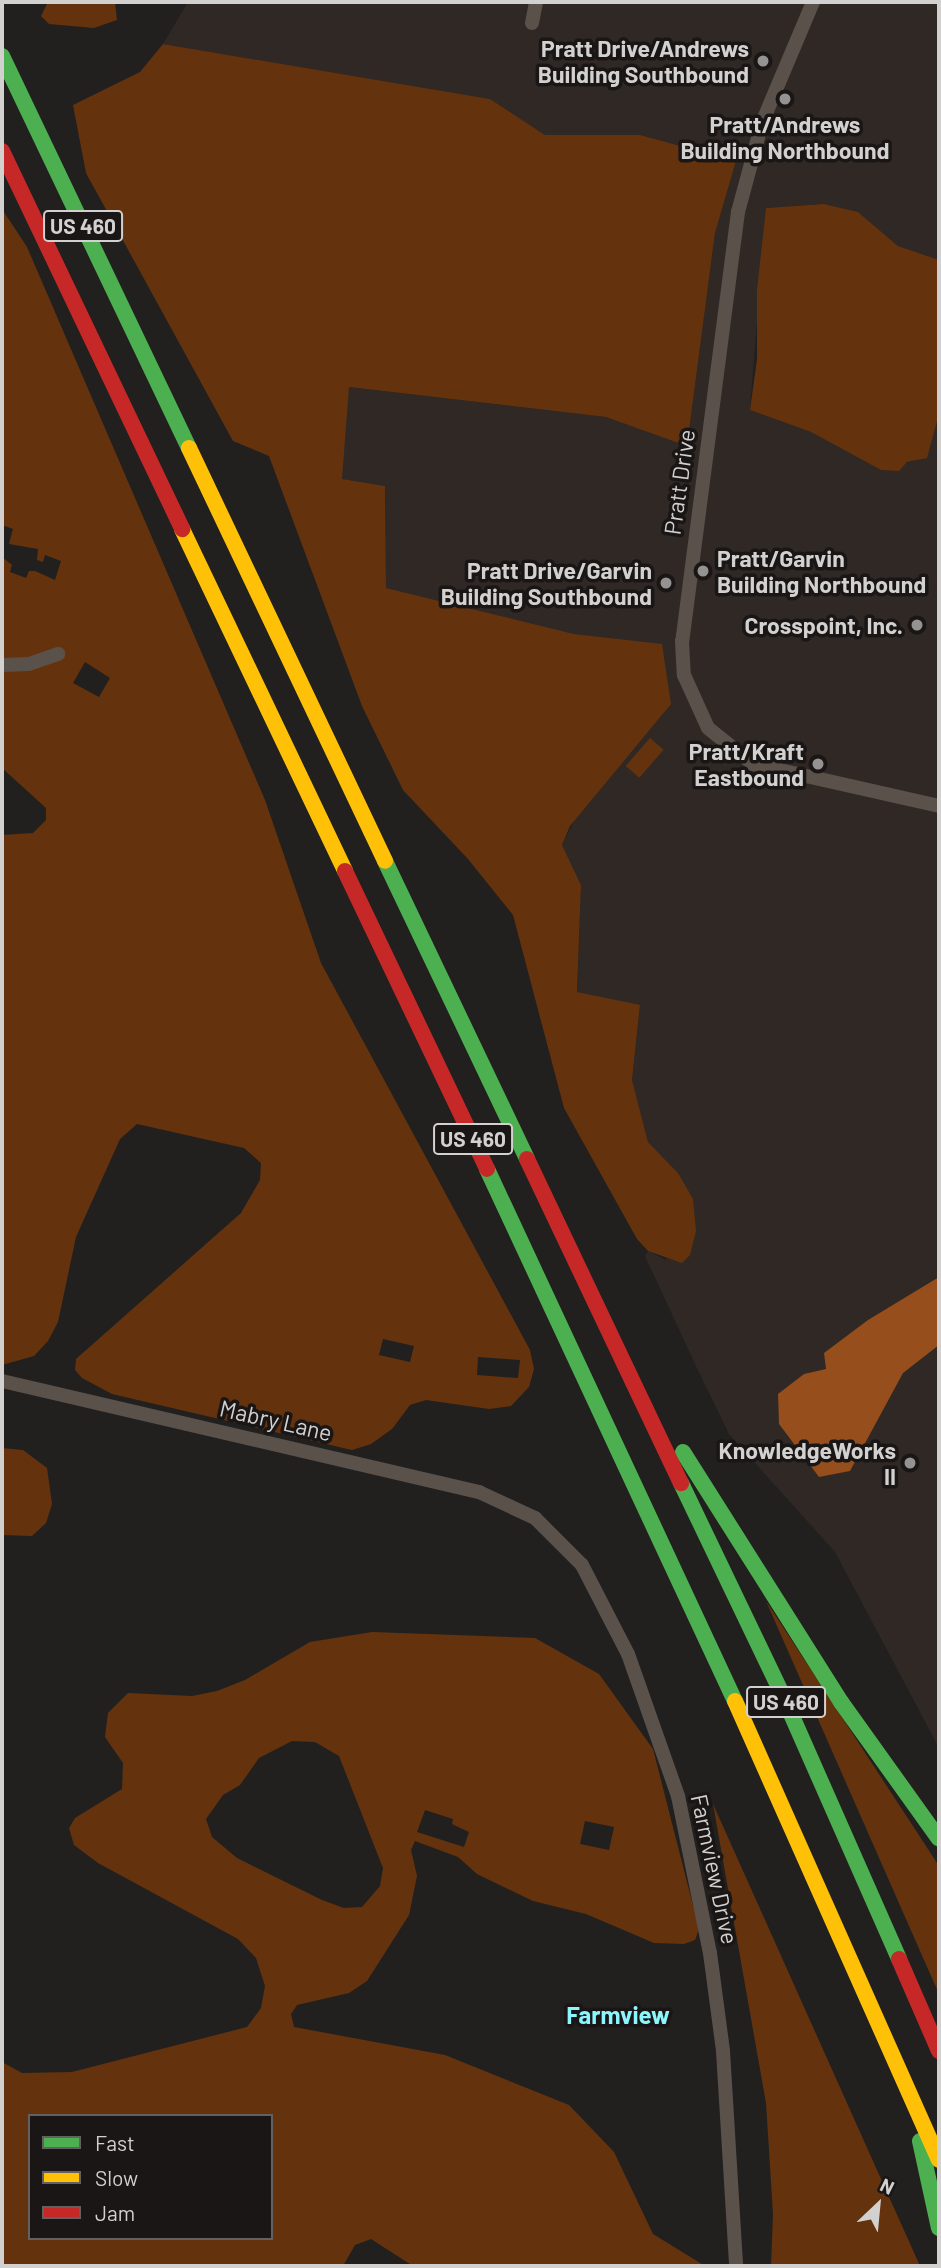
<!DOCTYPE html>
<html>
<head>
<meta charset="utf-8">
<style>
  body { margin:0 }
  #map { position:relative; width:941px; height:2268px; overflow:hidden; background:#21201f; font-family:Barlow,sans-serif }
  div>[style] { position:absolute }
  .built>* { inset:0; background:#2f2824 }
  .green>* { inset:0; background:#64330e; transform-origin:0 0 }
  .water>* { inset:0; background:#954e1c }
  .street>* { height:14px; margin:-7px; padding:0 7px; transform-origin:7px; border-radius:7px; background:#5b514b }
  .fast>* { height:16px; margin:-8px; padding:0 8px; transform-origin:8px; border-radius:8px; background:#4caf50 }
  .slow>* { height:16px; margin:-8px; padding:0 8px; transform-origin:8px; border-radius:8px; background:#ffc107 }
  .jam>* { height:16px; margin:-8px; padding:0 8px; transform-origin:8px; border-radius:8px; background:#c62828 }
  .dots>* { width:19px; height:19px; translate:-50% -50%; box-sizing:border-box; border:4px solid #191615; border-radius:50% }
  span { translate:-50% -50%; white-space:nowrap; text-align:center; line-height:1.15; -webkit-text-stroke:7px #191615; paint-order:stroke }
  .shield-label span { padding:2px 5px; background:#191615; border:2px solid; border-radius:5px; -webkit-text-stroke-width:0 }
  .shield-label { font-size:21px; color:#d3d1d0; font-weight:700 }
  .poi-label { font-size:23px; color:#d3d1d0; font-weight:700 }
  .right { translate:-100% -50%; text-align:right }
  .left { translate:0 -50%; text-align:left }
  .street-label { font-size:23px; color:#d3d1d0 }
  .neighbourhood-label { font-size:24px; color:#8bf6fd; font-weight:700 }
  .frame { position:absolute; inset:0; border:4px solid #d3d1d0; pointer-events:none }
  .legend { position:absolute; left:28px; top:2114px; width:245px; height:126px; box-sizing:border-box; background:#191615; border:2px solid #636160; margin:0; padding:9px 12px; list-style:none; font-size:21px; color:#d3d1d0 }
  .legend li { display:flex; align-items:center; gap:14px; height:35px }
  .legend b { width:35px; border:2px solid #636160 }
  .north { position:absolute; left:843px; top:2170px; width:70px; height:70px; -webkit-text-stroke:5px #191615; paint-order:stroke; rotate:26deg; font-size:19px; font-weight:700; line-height:28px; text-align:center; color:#d3d1d0 }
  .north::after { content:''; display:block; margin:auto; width:24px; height:32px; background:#d3d1d0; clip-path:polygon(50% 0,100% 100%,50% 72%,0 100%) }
</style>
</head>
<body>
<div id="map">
  <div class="built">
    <div style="clip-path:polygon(188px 2px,939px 2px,939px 260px,898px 246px,858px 212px,824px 204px,766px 208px,750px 409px,811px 432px,881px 470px,927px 457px,939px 414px,939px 1748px,835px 1552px,729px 1434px,696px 1366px,645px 1256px,648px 1251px,666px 1260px,678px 1173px,648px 1142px,632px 1080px,640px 1006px,577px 992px,581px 885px,562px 845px,662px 645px,574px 634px,386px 588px,385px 486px,341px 479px,348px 387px,606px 417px,687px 445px,715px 233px,736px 161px,640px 135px,545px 135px,490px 99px,163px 44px)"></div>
  </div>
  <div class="green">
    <div style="clip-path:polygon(48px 2px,115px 2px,117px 20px,94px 28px,49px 24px,41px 16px)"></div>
    <div style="clip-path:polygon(163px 44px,490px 99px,545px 135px,640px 135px,736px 161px,715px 233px,687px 446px,606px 417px,349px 387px,342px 479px,385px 486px,386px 588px,574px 634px,662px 644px,671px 704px,570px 826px,562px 845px,581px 885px,577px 992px,640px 1005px,632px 1080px,648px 1142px,678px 1173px,693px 1199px,696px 1231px,690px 1255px,682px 1263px,648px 1251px,637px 1239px,564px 1108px,513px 915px,468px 859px,403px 790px,362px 706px,269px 456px,233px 441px,86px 173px,73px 105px,140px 72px)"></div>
    <div style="clip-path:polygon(824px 204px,858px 212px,898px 246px,939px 260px,939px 414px,927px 458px,907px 462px,899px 471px,881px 470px,811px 432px,750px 410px,757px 359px,757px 290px,766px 208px)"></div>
    <div style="clip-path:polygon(evenodd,2px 209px,27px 247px,265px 800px,321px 963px,530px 1350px,534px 1369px,529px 1387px,511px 1406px,489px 1409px,426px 1400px,410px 1405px,392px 1429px,371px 1444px,352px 1450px,112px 1394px,82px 1378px,75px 1370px,76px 1359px,241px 1213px,260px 1180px,261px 1163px,244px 1148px,137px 1124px,120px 1139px,76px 1237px,58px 1322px,48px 1341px,34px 1356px,2px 1365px,2px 835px,33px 833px,46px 820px,46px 808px,2px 768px,2px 557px,12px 565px,10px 572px,26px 578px,29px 571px,35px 571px,55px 580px,61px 561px,45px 555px,43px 562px,37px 560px,38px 549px,9px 544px,13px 529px,2px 525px,2px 209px,85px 662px,110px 678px,99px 697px,73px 683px,85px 662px,2px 209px,383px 1339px,414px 1346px,410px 1362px,379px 1355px,383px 1339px,2px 209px,478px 1357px,520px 1360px,518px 1378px,477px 1375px,478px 1357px)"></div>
    <div style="left:650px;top:738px;width:18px;height:37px;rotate:41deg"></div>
    <div style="clip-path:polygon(2px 1448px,23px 1450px,47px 1468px,52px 1504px,46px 1523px,32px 1536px,2px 1535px)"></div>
    <div style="clip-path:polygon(766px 1601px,939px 1866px,939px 1994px)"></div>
    <div style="clip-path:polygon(evenodd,372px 1632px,535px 1638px,599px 1674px,653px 1749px,699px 1929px,695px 1940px,684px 1944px,654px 1943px,586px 1914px,533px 1901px,477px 1874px,458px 1857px,415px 1841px,411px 1850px,417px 1876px,409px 1915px,367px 1981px,349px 1993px,297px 2005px,291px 2014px,294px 2027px,445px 2055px,569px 2105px,614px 2152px,653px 2234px,705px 2266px,413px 2266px,371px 2239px,355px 2245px,343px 2266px,2px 2266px,2px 2062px,22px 2073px,72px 2072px,247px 2027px,261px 2008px,265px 1986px,256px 1958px,238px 1939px,98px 1863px,74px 1845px,69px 1828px,75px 1818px,122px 1789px,123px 1763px,105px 1737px,108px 1713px,128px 1693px,192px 1696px,217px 1691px,245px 1680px,310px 1642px,372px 1632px,292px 1741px,315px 1742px,339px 1756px,383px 1868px,380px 1886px,362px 1907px,344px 1908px,322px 1900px,237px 1858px,212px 1837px,206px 1819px,223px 1795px,240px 1785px,259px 1758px,292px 1741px,372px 1632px,425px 1810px,453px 1819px,452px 1824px,469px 1832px,464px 1847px,417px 1832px,425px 1810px,372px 1632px,585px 1821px,614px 1827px,609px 1850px,580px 1844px,585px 1821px,372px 1632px,30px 2116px,271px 2116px,271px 2238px,30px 2238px,30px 2116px)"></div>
    <div style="clip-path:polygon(713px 1804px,920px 2266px,771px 2266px,773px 2214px,766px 2103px)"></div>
  </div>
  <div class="water">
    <div style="clip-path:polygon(939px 1277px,939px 1345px,903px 1373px,850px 1471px,819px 1477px,779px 1424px,778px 1394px,804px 1374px,826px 1369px,824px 1353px,868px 1320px)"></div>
  </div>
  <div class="street">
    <div style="left:813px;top:2px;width:131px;rotate:112.9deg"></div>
    <div style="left:762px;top:123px;width:92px;rotate:105.1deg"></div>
    <div style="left:738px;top:212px;width:433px;rotate:97.4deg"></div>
    <div style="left:682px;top:641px;width:34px;rotate:87deg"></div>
    <div style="left:684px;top:675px;width:58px;rotate:65.6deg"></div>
    <div style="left:708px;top:728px;width:58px;rotate:38.7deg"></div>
    <div style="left:753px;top:764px;width:191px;rotate:12.7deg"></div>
    <div style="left:532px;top:23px;width:21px;rotate:-79deg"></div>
    <div style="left:2px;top:665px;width:27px;rotate:-2deg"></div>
    <div style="left:29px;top:664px;width:31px;rotate:-19deg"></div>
    <div style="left:2px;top:1381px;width:490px;rotate:13.1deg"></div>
    <div style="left:479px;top:1492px;width:62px;rotate:24.9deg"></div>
    <div style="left:535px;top:1518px;width:66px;rotate:45deg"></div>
    <div style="left:582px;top:1565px;width:100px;rotate:62.7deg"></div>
    <div style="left:628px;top:1654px;width:151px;rotate:70.6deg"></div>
    <div style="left:678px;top:1796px;width:160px;rotate:78.5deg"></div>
    <div style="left:710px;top:1953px;width:99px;rotate:82.4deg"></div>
    <div style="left:723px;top:2051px;width:215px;rotate:86.5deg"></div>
  </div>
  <div class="fast">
    <div style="left:2px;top:56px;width:434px;rotate:64.5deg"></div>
    <div style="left:385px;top:861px;width:330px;rotate:64.5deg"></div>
    <div style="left:487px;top:1169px;width:587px;rotate:65.01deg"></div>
    <div style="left:683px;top:1452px;width:296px;rotate:57.7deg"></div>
    <div style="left:841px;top:1702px;width:168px;rotate:54.4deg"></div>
    <div style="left:681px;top:1483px;width:238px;rotate:64.4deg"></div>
    <div style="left:784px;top:1698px;width:285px;rotate:66.2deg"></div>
    <div style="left:920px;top:2141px;width:89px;rotate:77.7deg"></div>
  </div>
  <div class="slow">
    <div style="left:189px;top:448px;width:457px;rotate:64.6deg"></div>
    <div style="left:182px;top:529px;width:379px;rotate:64.5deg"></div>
    <div style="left:735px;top:1701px;width:502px;rotate:66.04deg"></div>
  </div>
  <div class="jam">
    <div style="left:2px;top:151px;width:419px;rotate:64.5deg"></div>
    <div style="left:345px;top:871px;width:330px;rotate:64.5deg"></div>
    <div style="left:527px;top:1159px;width:359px;rotate:64.6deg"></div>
    <div style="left:899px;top:1959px;width:100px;rotate:66.5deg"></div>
  </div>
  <div class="dots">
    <div style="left:763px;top:61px;background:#959392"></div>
    <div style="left:785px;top:99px;background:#959392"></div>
    <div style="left:703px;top:571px;background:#959392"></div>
    <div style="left:666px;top:583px;background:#959392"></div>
    <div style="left:917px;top:625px;background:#959392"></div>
    <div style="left:818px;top:764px;background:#959392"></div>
    <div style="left:910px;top:1463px;background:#959392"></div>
  </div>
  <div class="shield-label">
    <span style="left:83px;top:226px">US 460</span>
    <span style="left:473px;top:1139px">US 460</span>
    <span style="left:786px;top:1702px">US 460</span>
  </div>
  <div class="poi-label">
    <span class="right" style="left:749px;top:61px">Pratt Drive/Andrews<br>Building Southbound</span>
    <span style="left:785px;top:137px">Pratt/Andrews<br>Building Northbound</span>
    <span class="left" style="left:717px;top:571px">Pratt/Garvin<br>Building Northbound</span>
    <span class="right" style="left:652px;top:583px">Pratt Drive/Garvin<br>Building Southbound</span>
    <span class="right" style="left:903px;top:625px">Crosspoint, Inc.</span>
    <span class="right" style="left:804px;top:764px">Pratt/Kraft<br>Eastbound</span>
    <span class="right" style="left:896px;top:1463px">KnowledgeWorks<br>II</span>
  </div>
  <div class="street-label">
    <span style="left:679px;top:482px;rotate:-82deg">Pratt Drive</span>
    <span style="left:276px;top:1420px;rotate:13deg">Mabry Lane</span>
    <span style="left:715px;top:1869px;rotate:78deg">Farmview Drive</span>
  </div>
  <div class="neighbourhood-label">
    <span style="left:618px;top:2015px">Farmview</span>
  </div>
  <div class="frame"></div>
  <ul class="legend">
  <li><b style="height:9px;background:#4caf50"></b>Fast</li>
  <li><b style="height:9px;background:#ffc107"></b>Slow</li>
  <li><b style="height:9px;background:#c62828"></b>Jam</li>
  </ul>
  <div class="north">N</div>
</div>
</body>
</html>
